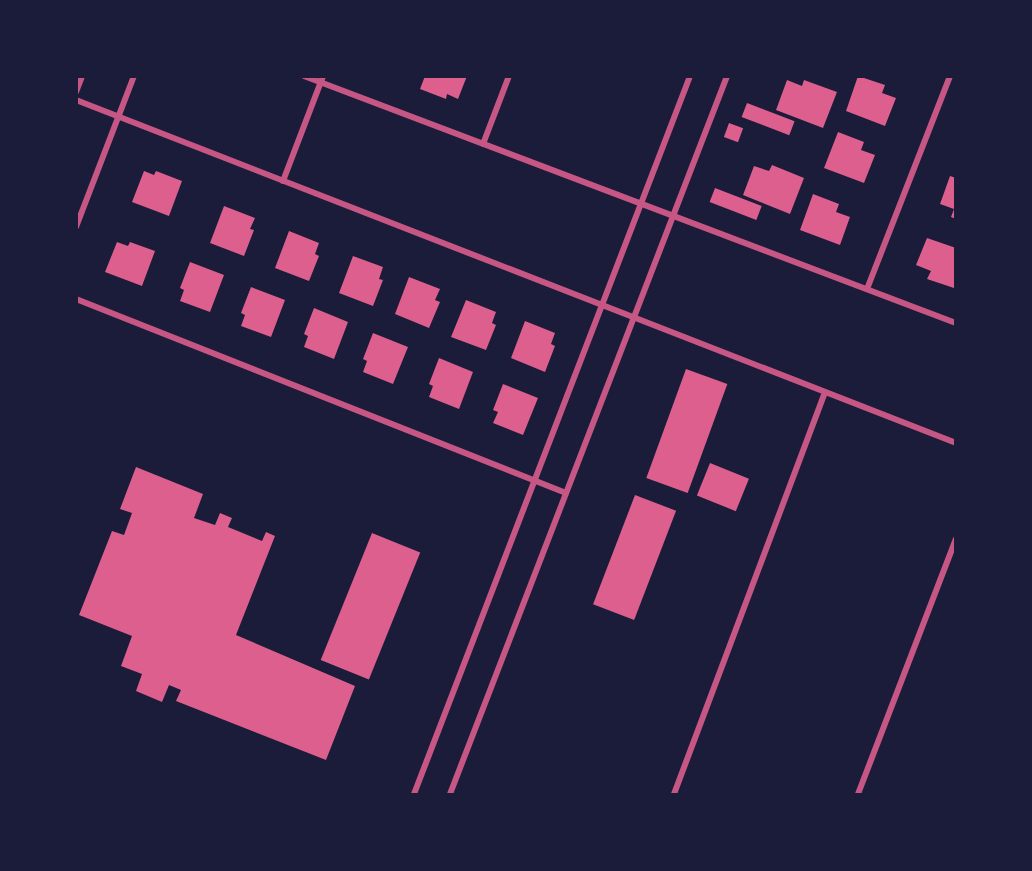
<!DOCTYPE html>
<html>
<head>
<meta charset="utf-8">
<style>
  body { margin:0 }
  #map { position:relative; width:1032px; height:871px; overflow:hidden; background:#1b1b3a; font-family:Lora,serif }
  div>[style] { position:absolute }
  .building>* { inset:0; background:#dd5f8e; transform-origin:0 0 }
  .minor>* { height:6px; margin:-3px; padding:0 3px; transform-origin:3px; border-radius:3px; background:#c65784 }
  span { translate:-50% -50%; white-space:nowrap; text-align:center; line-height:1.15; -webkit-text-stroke:6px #1b1b3a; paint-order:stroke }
  .frame { position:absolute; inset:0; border:78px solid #1b1b3a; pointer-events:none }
</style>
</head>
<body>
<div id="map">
  <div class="building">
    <div style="clip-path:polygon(425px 76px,467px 76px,458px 99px,447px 94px,446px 99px,420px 89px)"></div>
    <div style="clip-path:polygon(858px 76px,885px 85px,882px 93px,896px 98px,885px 126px,846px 111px)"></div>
    <div style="clip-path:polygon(787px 80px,802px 86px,804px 80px,837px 92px,823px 128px,776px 110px)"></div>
    <div style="left:747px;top:103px;width:51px;height:15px;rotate:21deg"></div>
    <div style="left:729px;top:123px;width:15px;height:15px;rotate:20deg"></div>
    <div style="clip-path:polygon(838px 132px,864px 142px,861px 150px,875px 155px,864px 183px,824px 168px)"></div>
    <div style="clip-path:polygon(772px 165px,804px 178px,790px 214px,743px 195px,754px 166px,769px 171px)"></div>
    <div style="clip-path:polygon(144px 171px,154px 175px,156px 171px,182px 181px,169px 216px,132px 202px)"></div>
    <div style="clip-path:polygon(950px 176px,956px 178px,956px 219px,951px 217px,954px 209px,940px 204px)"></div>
    <div style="left:715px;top:188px;width:50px;height:15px;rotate:21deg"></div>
    <div style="clip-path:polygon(813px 194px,839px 204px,836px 212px,850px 217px,840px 245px,800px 230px)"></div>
    <div style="clip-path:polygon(224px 206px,255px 218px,250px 229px,254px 230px,244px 256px,210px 243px)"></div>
    <div style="clip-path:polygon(289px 231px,319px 243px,315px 254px,319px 256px,309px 281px,275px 268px)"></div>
    <div style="clip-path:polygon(927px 238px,956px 248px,954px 288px,927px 279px,931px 271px,916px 265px)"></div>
    <div style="clip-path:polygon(117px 242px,128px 246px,130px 242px,155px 251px,142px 286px,105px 272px)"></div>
    <div style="clip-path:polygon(353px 256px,383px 267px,379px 279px,383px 280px,373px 306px,339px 293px)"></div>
    <div style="clip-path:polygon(190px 262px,224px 275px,210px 312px,180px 301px,184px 290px,180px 288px)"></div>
    <div style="clip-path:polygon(409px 277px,440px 289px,435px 300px,440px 302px,429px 328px,395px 314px)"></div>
    <div style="clip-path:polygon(251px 287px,285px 300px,271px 337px,241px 326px,245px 315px,241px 313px)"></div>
    <div style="clip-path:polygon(466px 300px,496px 312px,492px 323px,496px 325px,486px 350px,451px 337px)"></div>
    <div style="clip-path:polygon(314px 308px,348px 322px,334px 359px,304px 347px,308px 336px,304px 334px)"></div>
    <div style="clip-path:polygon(525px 321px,555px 333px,551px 344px,555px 346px,545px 372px,511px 358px)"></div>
    <div style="clip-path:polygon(373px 333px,408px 347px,393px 384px,363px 372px,367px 361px,363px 359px)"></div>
    <div style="clip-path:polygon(439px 358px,473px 372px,459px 409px,429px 397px,433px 386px,429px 384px)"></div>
    <div style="left:686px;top:369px;width:44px;height:116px;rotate:20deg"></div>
    <div style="clip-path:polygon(503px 384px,538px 398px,523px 435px,493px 423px,498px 412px,493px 410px)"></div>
    <div style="left:710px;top:463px;width:42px;height:35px;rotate:22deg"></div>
    <div style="clip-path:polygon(136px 467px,203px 494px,194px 518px,215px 525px,220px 513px,232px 518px,228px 527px,262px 541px,266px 532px,275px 536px,236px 635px,355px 686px,326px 760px,176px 701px,181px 690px,169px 685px,162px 702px,136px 691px,142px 674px,121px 666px,132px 636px,79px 615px,112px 531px,124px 535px,132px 513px,120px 509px)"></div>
    <div style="left:635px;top:495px;width:44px;height:117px;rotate:21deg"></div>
    <div style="left:372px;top:533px;width:52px;height:137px;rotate:22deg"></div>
  </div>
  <div class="minor">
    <div style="left:304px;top:76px;width:697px;rotate:20.75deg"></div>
    <div style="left:76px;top:92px;width:17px;rotate:-69deg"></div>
    <div style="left:76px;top:100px;width:944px;rotate:21.29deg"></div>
    <div style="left:483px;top:144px;width:73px;rotate:-69.1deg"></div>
    <div style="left:283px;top:181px;width:112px;rotate:-69.1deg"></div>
    <div style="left:76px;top:227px;width:162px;rotate:-69deg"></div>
    <div style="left:867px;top:289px;width:229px;rotate:-68.7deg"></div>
    <div style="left:76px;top:299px;width:527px;rotate:21.6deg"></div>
    <div style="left:414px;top:794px;width:769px;rotate:-68.97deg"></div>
    <div style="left:450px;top:794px;width:770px;rotate:-68.9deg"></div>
    <div style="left:674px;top:794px;width:429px;rotate:-69.4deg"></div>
    <div style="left:858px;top:794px;width:273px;rotate:-69deg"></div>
  </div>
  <div class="frame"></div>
</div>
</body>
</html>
